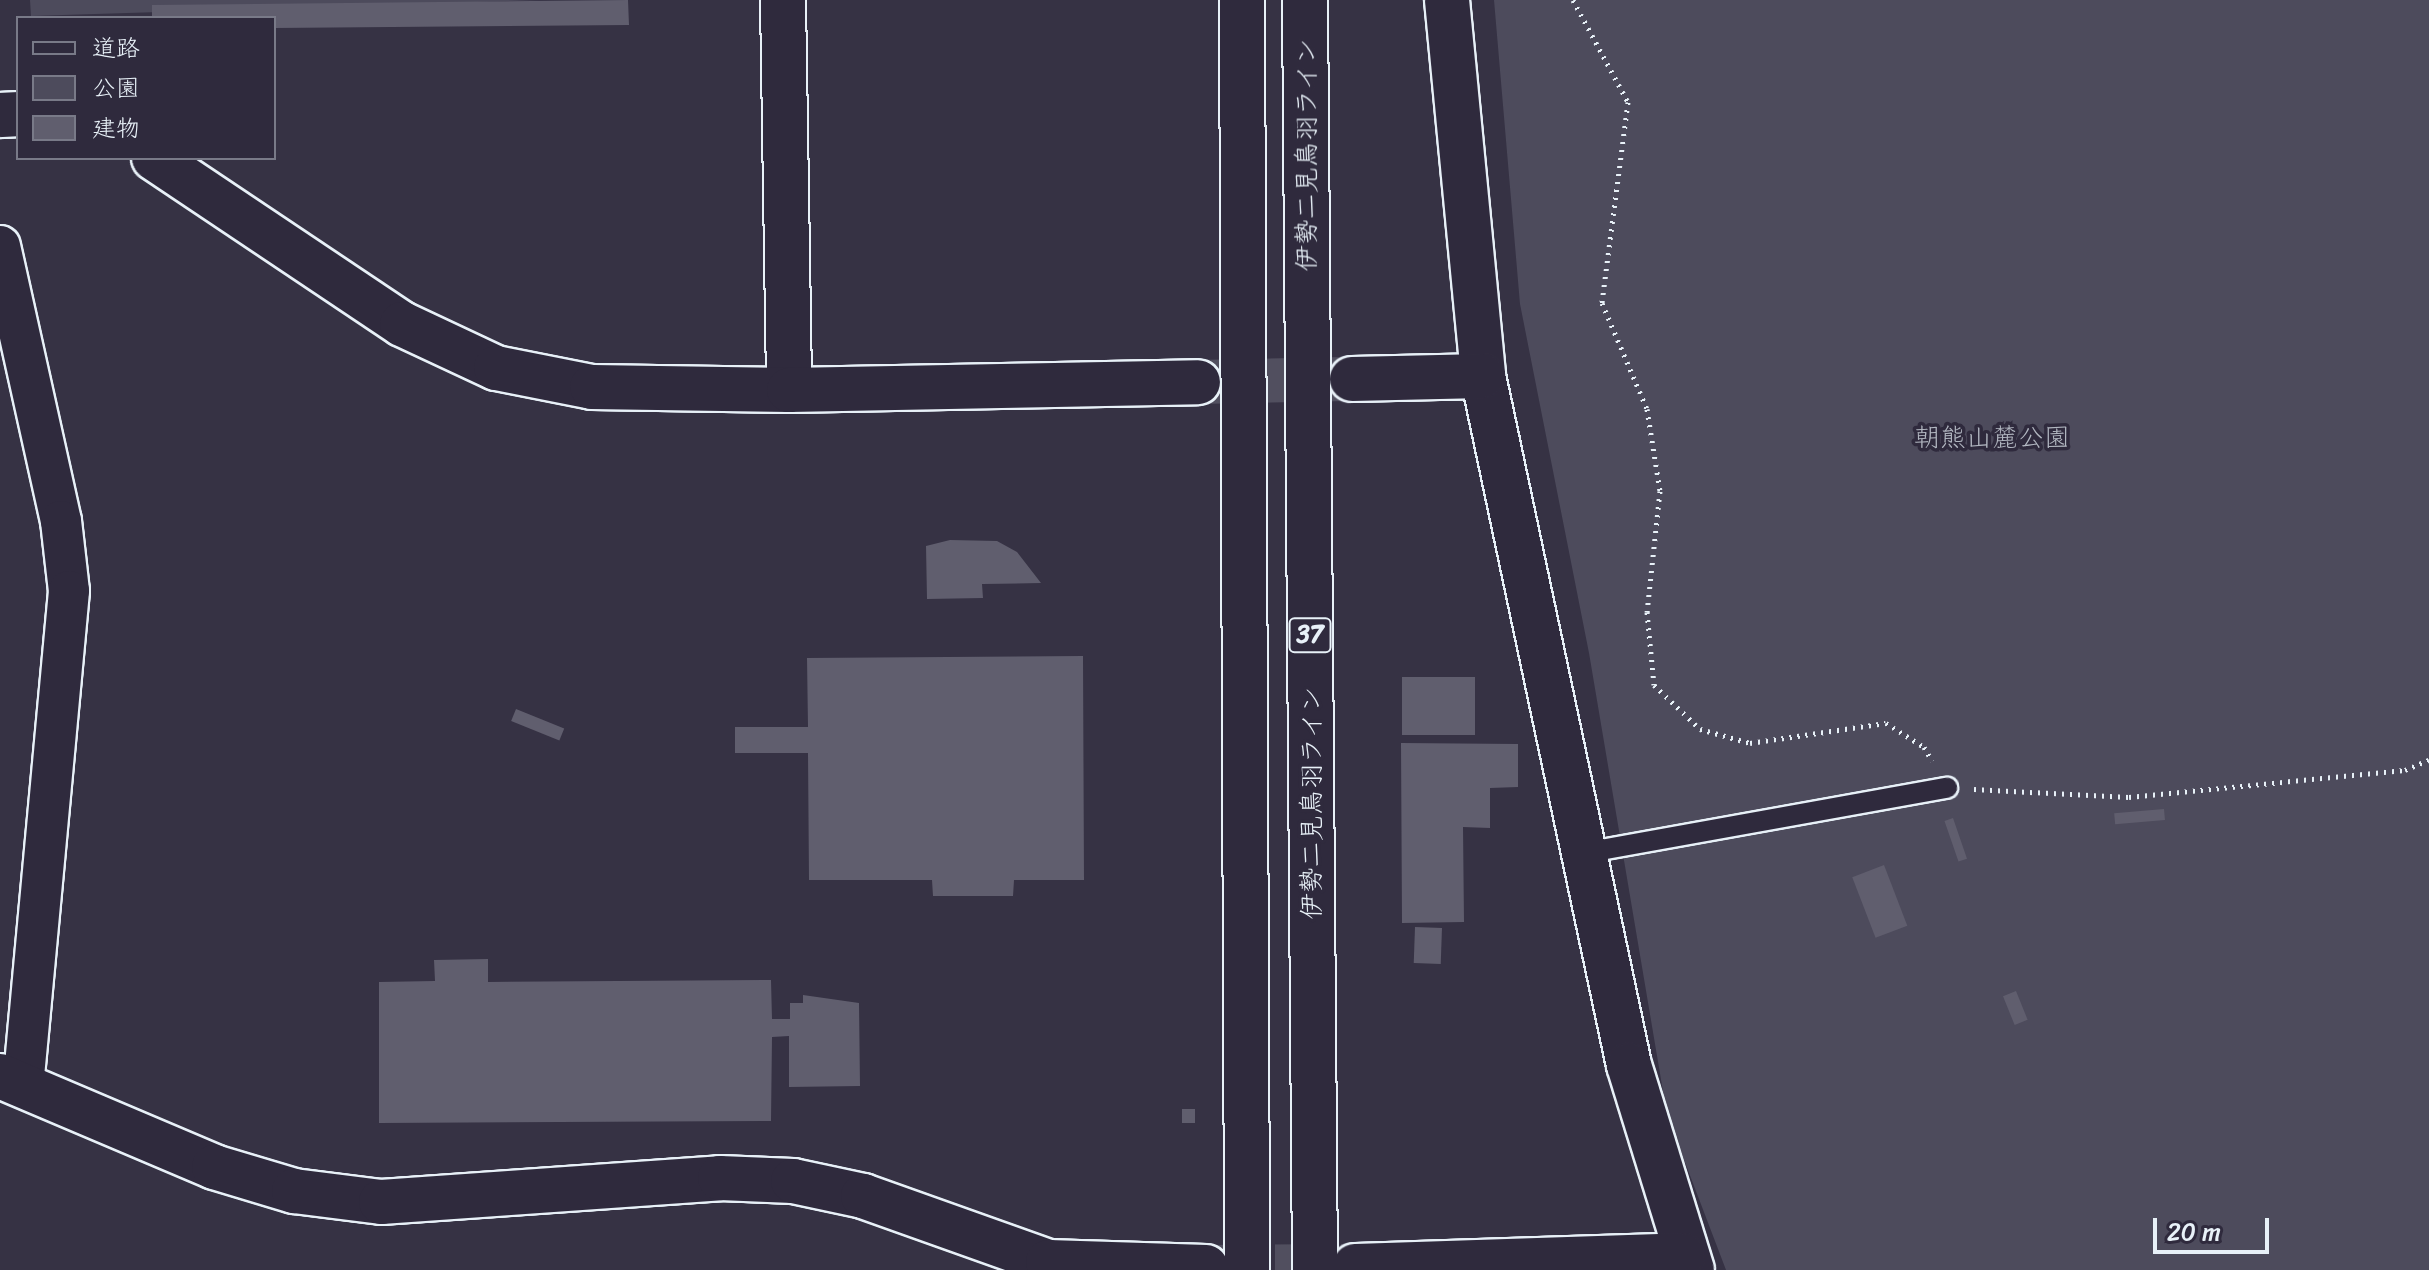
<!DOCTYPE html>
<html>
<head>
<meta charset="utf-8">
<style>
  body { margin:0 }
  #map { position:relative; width:2429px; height:1270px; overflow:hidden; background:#363244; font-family:Sriracha,"Klee One",sans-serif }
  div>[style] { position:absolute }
  .green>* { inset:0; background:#4d4b5c }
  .building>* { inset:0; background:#605e6e; transform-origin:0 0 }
  .tertiary-tunnel>* { height:44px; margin-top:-22px; transform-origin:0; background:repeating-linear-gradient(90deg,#514f5f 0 44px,transparent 0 66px) }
  .path>* { height:5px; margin-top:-2.5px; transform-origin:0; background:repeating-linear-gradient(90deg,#e8f1f8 0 2px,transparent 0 8px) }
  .roads { filter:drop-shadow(2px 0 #e8f1f8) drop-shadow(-2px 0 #e8f1f8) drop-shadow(0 2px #e8f1f8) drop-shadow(0 -2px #e8f1f8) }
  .service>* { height:20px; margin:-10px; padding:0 10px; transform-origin:10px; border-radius:10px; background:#2f2a3d }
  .minor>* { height:40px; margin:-20px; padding:0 20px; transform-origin:20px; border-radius:20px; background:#2f2a3d }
  .tertiary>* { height:44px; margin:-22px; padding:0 22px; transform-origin:22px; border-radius:22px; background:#2f2a3d }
  .primary>* { height:44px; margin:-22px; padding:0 22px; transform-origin:22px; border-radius:22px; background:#2f2a3d }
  span { translate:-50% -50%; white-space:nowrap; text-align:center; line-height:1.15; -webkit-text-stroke:7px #2f2a3d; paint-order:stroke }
  .shield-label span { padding:2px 6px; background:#2f2a3d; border:2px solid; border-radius:6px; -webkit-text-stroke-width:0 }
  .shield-label { font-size:24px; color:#e8f1f8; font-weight:700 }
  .street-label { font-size:26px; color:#e8f1f8 }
  .park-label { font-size:26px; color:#b2b7c1 }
  .legend { position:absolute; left:16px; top:16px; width:260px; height:144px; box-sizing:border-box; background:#2f2a3d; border:2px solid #797a88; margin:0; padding:10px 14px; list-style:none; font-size:24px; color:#e8f1f8 }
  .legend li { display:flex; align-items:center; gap:16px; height:40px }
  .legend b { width:40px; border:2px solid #797a88 }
  .scale { position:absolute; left:2153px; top:1218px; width:116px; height:36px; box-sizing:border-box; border:4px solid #e8f1f8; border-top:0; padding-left:10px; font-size:24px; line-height:28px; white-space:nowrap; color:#e8f1f8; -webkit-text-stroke:6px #2f2a3d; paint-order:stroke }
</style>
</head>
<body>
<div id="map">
  <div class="green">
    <div style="clip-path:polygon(30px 0,542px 0,31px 16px)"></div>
    <div style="clip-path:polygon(1494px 0,2429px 0,2429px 1270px,1726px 1270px,1667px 1115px,1589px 653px,1520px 304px)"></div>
  </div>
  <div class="building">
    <div style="clip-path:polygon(628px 0,629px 25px,274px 28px,274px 18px,152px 18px,152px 5px)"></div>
    <div style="clip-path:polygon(950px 540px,997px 541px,1017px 552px,1041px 583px,982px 584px,983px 598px,927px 599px,926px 546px)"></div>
    <div style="clip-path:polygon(1083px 656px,1084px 880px,1014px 880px,1013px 896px,933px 896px,932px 880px,809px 880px,808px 753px,735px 753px,735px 727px,808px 727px,807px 658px)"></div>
    <div style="left:1402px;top:677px;width:73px;height:58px"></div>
    <div style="left:516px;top:709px;width:52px;height:13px;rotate:22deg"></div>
    <div style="clip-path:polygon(1401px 743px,1518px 744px,1518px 787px,1490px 788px,1490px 828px,1463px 827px,1464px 922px,1402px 923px)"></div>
    <div style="left:2164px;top:809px;width:11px;height:50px;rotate:85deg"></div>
    <div style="left:1953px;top:818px;width:43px;height:9px;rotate:71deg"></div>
    <div style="left:1884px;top:865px;width:65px;height:34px;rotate:69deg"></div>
    <div style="left:1415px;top:927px;width:27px;height:36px;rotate:2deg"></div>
    <div style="clip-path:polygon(488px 959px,488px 982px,771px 980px,772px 1019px,790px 1019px,790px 1003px,803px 1003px,803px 995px,859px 1003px,860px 1086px,789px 1087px,789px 1036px,772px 1037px,771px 1121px,379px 1123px,379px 982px,435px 981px,434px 960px)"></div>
    <div style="left:2016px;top:991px;width:31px;height:14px;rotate:68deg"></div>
    <div style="left:1182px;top:1109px;width:13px;height:14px"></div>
  </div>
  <div class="tertiary-tunnel">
    <div style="left:1198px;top:382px;width:148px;rotate:-1.2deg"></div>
    <div style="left:1209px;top:1267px;width:144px;rotate:-0.4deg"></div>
  </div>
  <div class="path">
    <div style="left:1573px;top:0;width:116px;rotate:61.7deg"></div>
    <div style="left:1628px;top:102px;width:203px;rotate:97.4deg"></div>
    <div style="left:1602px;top:303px;width:115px;rotate:67deg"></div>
    <div style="left:1647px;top:409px;width:83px;rotate:81deg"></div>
    <div style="left:1660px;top:491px;width:122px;rotate:96.1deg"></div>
    <div style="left:1647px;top:612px;width:73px;rotate:84.5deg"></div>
    <div style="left:1654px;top:685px;width:64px;rotate:43.7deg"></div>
    <div style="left:1700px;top:729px;width:52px;rotate:15.6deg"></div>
    <div style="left:1750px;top:743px;width:137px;rotate:-8.4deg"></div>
    <div style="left:1886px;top:723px;width:45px;rotate:32.3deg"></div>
    <div style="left:1924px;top:747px;width:16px;rotate:60deg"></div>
    <div style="left:1974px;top:789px;width:155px;rotate:3deg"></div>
    <div style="left:2129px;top:797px;width:277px;rotate:-5.6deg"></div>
    <div style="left:2405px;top:770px;width:26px;rotate:-23deg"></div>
  </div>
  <div class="roads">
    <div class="service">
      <div style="left:1584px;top:853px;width:369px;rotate:-10.2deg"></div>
    </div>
    <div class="minor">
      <div style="left:0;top:246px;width:282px;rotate:77.5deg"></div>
      <div style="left:61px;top:521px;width:70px;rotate:83.5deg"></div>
      <div style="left:69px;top:591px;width:498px;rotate:95.3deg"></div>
    </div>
    <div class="tertiary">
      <div style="left:783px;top:0;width:390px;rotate:89.1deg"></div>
      <div style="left:1447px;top:0;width:378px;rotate:84.5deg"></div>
      <div style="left:1483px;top:376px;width:704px;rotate:78.04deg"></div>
      <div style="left:1629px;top:1065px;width:214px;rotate:72.9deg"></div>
      <div style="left:0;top:115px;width:18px;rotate:-3deg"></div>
      <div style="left:154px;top:158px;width:298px;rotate:33.8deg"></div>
      <div style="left:402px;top:324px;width:104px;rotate:25.1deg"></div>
      <div style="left:496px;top:368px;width:98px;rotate:11.2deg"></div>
      <div style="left:592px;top:387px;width:197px;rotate:0.9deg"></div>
      <div style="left:789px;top:390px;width:409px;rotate:-1.1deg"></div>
      <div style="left:1352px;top:379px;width:131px;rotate:-1.3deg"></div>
      <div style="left:0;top:1076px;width:233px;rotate:23deg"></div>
      <div style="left:214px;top:1167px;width:84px;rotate:16.7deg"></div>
      <div style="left:294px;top:1191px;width:88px;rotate:7.2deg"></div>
      <div style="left:381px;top:1202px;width:340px;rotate:-4deg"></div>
      <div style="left:720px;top:1178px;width:73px;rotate:2.4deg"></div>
      <div style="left:793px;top:1181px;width:72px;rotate:12.1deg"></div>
      <div style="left:863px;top:1196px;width:196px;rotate:19.6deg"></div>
      <div style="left:1048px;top:1262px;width:158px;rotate:1.8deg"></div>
      <div style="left:1355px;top:1266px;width:328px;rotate:-1.9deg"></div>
    </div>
    <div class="primary">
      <div style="left:1242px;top:0;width:1270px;rotate:89.77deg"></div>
      <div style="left:1305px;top:0;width:1270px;rotate:89.55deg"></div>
    </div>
  </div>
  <div class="shield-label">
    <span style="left:1310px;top:635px">37</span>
  </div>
  <div class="street-label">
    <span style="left:1307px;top:155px;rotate:-90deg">伊勢二見鳥羽ライン</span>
    <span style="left:1312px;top:803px;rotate:-90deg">伊勢二見鳥羽ライン</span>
  </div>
  <div class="park-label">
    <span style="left:1992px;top:438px">朝熊山麓公園</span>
  </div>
  <ul class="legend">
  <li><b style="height:10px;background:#2f2a3d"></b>道路</li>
  <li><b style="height:22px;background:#4d4b5c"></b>公園</li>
  <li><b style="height:22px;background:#605e6e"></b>建物</li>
  </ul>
  <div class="scale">20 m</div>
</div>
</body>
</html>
